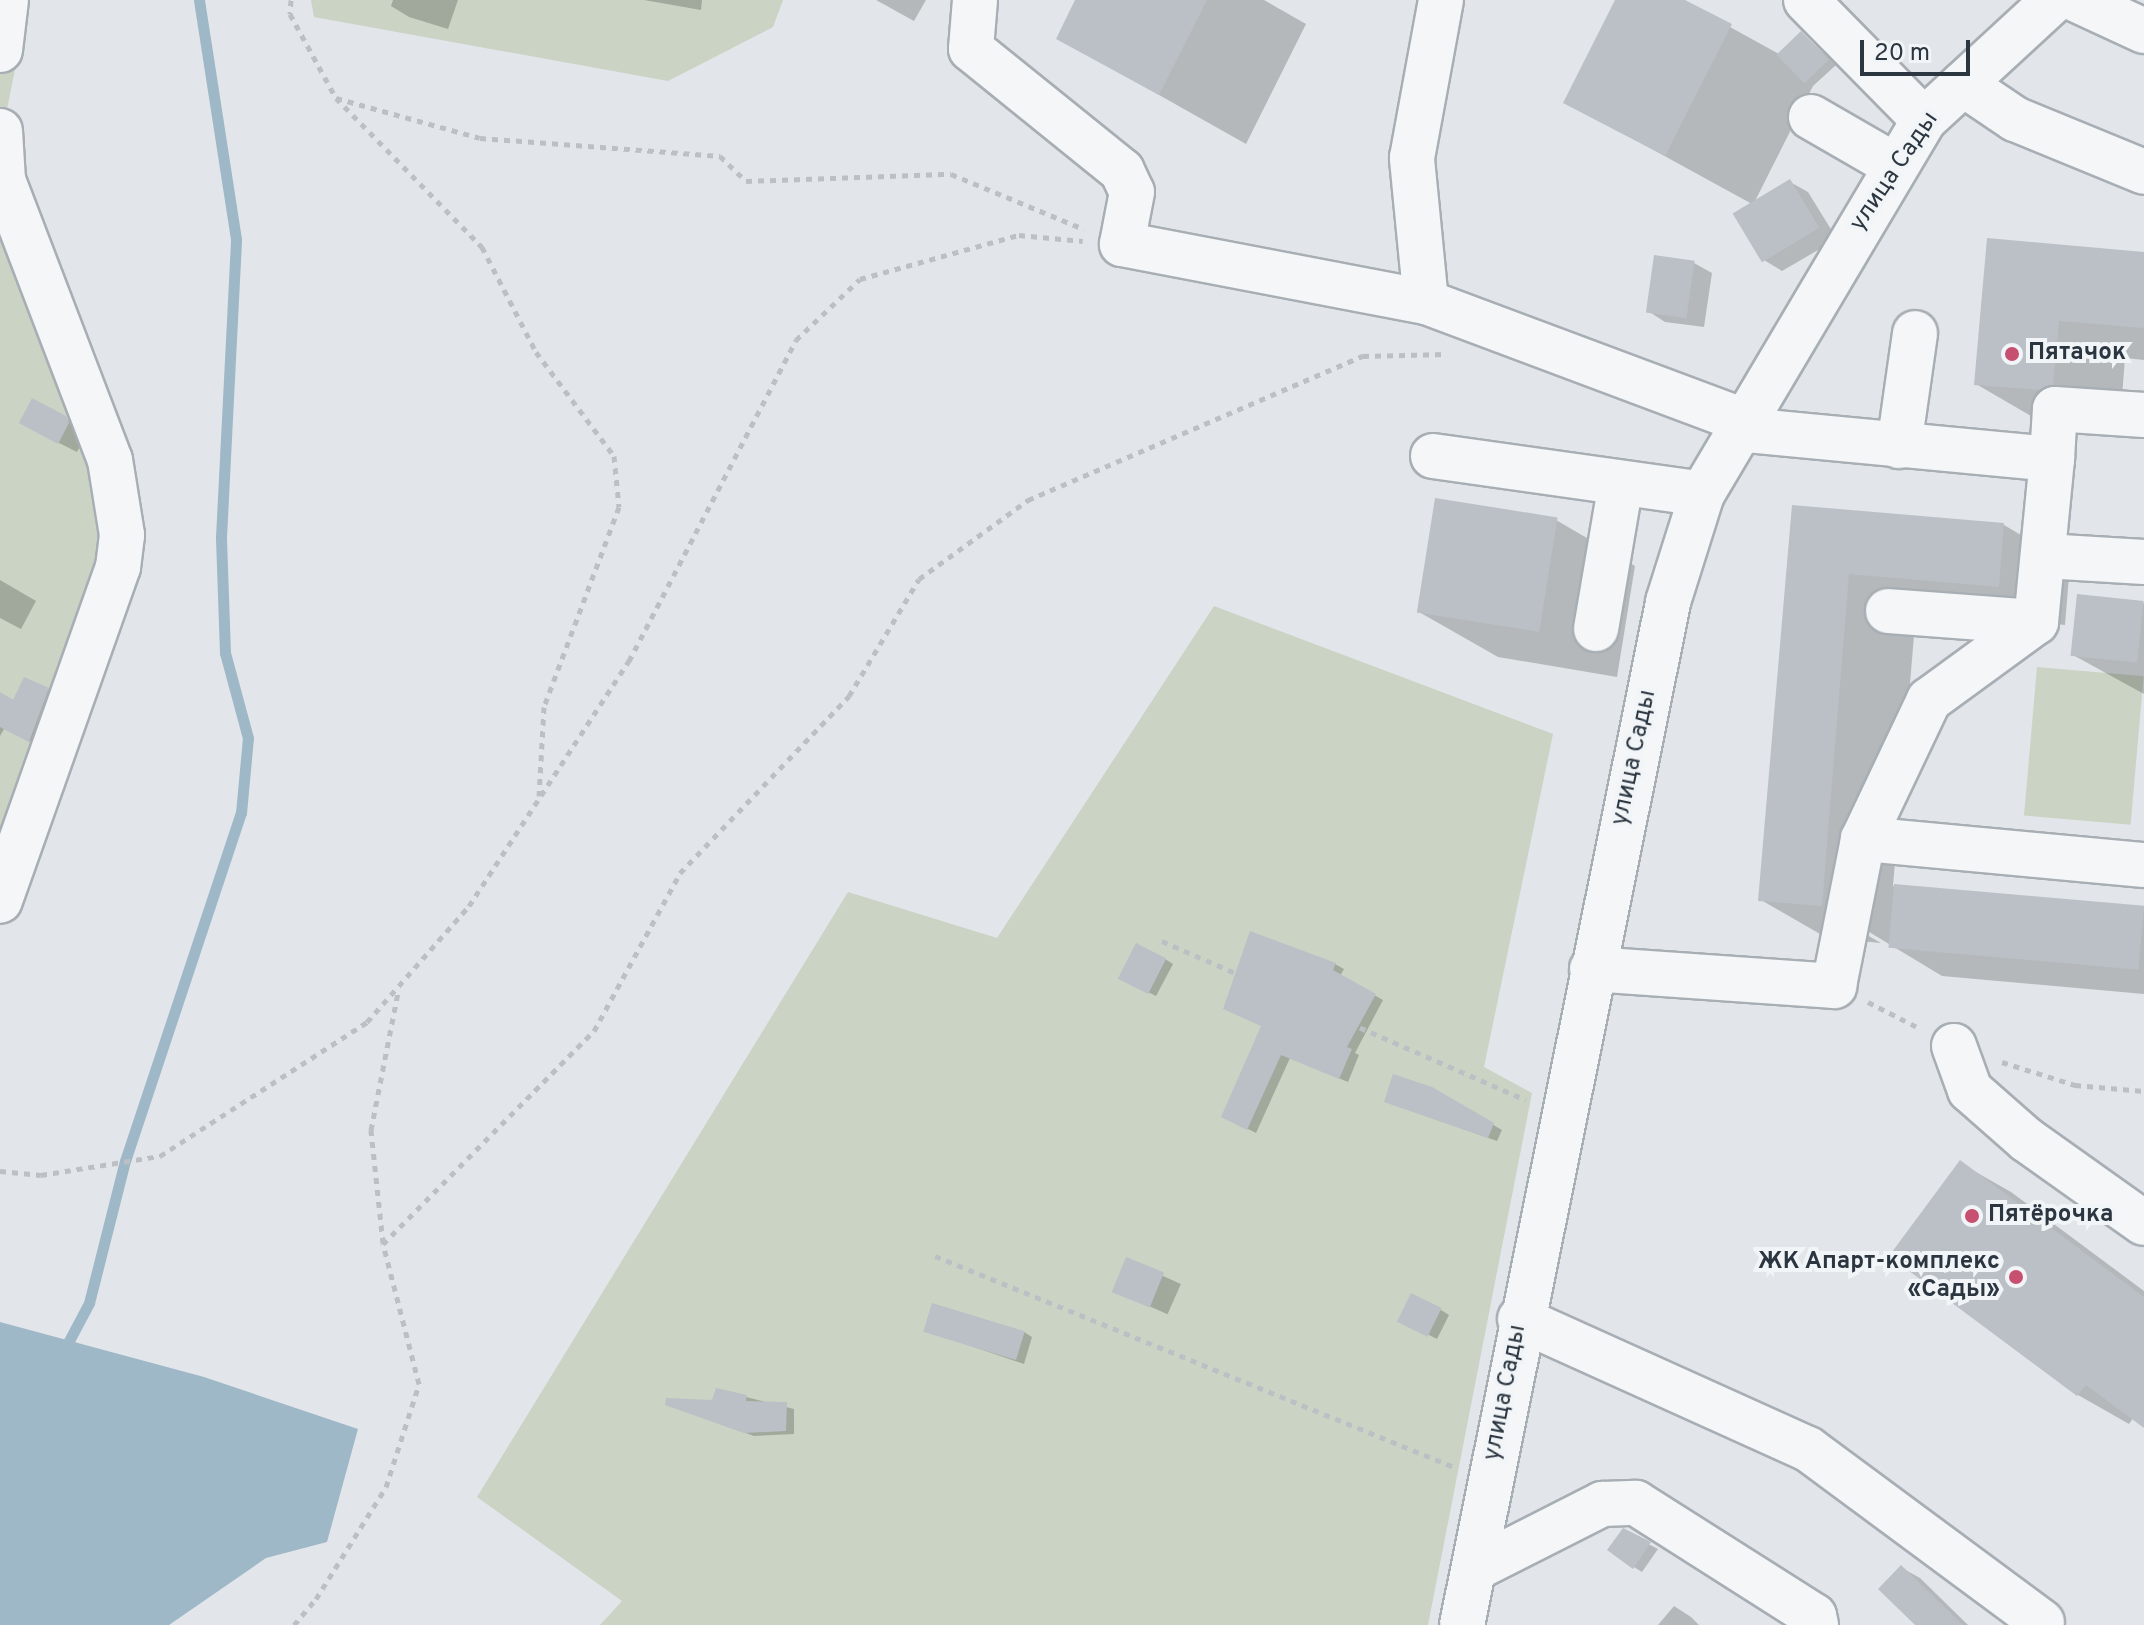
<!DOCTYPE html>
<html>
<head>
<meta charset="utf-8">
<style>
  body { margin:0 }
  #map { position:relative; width:2144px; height:1625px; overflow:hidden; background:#e2e6ea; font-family:Overpass,sans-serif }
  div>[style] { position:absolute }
  .green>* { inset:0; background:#cad3c4; transform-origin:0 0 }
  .water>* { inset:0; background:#9fb8c7 }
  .shadow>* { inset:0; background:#0003; transform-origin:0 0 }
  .stream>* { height:11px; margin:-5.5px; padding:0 5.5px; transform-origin:5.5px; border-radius:5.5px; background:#9fb8c7 }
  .building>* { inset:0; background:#bac0c6; transform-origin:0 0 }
  .path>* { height:5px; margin-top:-2.5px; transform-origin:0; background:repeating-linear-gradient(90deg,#bcc0c5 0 6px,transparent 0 12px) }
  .roads { filter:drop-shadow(2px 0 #a7aeb4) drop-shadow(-2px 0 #a7aeb4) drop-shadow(0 2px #a7aeb4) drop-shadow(0 -2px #a7aeb4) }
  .minor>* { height:44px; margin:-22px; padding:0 22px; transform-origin:22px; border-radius:22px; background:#f5f6f8 }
  .dots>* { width:22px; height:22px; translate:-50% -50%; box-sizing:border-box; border:4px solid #f2f5f7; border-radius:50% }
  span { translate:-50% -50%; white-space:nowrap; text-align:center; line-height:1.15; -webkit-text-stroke:8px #f2f5f7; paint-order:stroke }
  .street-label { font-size:24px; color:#2b3641 }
  .poi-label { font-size:24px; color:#2b3641; font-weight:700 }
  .left { translate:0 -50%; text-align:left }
  .right { translate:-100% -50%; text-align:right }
  .scale { position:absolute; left:1860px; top:40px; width:110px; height:36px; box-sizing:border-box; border:4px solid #2b3641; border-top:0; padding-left:10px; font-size:24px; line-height:28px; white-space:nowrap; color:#2b3641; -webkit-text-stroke:6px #f2f5f7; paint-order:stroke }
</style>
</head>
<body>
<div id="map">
  <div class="green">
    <div style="clip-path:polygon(0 0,29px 0,0 144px)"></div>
    <div style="clip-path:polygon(311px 0,783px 0,773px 27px,668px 81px,314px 17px)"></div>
    <div style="clip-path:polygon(0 199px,120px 532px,0 863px)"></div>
    <div style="clip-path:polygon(1214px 606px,1553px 734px,1484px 1067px,1532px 1093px,1428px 1625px,600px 1625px,622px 1601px,477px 1497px,848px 892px,997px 938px)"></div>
    <div style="left:2037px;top:667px;width:107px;height:149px;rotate:5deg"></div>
  </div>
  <div class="water">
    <div style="clip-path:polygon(0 1322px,204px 1377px,358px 1429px,327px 1542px,266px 1558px,169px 1625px,0 1625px)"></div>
  </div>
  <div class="shadow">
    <div style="clip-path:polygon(393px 0,458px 0,448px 29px,409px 17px,391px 6px)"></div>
    <div style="clip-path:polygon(644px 0,702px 0,701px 10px)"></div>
    <div style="clip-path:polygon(876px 0,926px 0,914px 21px)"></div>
    <div style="clip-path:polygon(1078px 0,1264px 0,1306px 24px,1246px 144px,1058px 38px)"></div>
    <div style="clip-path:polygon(1618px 0,1681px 0,1779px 54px,1802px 33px,1836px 65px,1813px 86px,1754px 203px,1790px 182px,1808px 192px,1837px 239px,1782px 271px,1764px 260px,1752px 204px,1566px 102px)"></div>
    <div style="clip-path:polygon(2144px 254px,2144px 360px,2125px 358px,2120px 423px,2043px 423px,1976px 384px)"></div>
    <div style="clip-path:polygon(1694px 263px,1712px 273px,1704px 327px,1665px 322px,1648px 311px)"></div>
    <div style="clip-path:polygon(65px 418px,86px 434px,77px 452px,39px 433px)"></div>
    <div style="clip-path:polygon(1794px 507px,2004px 525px,2070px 564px,2065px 625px,1916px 612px,1893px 886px,2144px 908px,2144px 994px,1942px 976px,1836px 912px,1834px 916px,1881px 943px,1827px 938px,1761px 900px)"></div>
    <div style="clip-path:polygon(1556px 520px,1635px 566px,1617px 677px,1498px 657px,1419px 612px)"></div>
    <div style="clip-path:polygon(0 580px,36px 601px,21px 629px,0 618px)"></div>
    <div style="clip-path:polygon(2144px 603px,2144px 694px,2073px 655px)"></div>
    <div style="clip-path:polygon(48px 690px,63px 699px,44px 748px,4px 729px,0 736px,0 693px,15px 701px)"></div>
    <div style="clip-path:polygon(1251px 934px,1335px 964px,1344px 969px,1340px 976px,1383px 1000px,1355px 1053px,1359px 1055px,1348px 1082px,1290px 1058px,1256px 1133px,1232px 1121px,1263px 1026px)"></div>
    <div style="clip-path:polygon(1165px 959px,1173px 964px,1156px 996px,1128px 982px)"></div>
    <div style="clip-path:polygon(1431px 1089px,1502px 1130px,1497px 1141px,1386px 1102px)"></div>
    <div style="clip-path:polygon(1960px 1163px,2011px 1192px,2144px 1291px,2144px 1425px,2134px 1417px,2129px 1424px,2078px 1395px,1891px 1255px)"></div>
    <div style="left:1127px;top:1260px;width:59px;height:33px;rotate:24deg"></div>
    <div style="clip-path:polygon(1441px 1310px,1449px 1315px,1437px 1339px,1409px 1325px)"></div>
    <div style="clip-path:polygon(927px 1331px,1024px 1332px,1032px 1337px,1024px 1364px)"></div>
    <div style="clip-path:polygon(746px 1397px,794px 1409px,794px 1434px,754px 1436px,667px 1404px)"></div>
    <div style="clip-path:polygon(1623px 1531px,1658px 1549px,1642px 1572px,1634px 1567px)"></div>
    <div style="clip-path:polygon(1902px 1568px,1920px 1578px,1968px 1625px,1918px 1625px)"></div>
    <div style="clip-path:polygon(1674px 1606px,1691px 1617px,1699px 1625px,1658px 1625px)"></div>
  </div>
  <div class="stream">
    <div style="left:62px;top:1354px;width:58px;rotate:-62.1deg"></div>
    <div style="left:89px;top:1303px;width:146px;rotate:-75.8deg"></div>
    <div style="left:125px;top:1161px;width:367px;rotate:-71.6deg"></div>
    <div style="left:241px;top:813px;width:75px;rotate:-84.7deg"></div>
    <div style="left:248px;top:738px;width:88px;rotate:-105.1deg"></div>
    <div style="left:225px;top:653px;width:116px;rotate:-92deg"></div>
    <div style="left:221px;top:537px;width:298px;rotate:-87.1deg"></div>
    <div style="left:236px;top:239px;width:242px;rotate:-98.8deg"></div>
  </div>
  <div class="building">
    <div style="clip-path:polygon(1075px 0,1207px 0,1159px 95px,1056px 39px)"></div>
    <div style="clip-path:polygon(1615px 0,1685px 0,1732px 24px,1665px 156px,1563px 103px)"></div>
    <div style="left:1801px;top:31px;width:40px;height:34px;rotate:46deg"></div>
    <div style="left:1790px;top:179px;width:57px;height:67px;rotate:59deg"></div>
    <div style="clip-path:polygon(1987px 238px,2144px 252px,2144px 328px,2059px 321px,2053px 385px,2039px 390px,1974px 385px)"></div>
    <div style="left:1654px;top:255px;width:41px;height:58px;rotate:8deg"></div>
    <div style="clip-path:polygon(32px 398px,66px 416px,69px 423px,58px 444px,19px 423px)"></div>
    <div style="left:1435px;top:498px;width:124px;height:116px;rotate:9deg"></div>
    <div style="clip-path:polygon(1792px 505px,2004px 523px,1999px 587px,1849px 574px,1822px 906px,1758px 901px)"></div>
    <div style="left:2077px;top:594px;width:67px;height:62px;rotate:6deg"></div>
    <div style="clip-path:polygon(24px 677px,49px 688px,29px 742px,0 727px,0 692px,13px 700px)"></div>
    <div style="left:1894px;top:884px;width:251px;height:64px;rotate:5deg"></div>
    <div style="clip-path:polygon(1250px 931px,1336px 963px,1333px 970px,1376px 994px,1347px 1047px,1352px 1049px,1339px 1079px,1281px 1055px,1247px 1130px,1221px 1117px,1261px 1026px,1223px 1009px)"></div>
    <div style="left:1136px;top:943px;width:34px;height:40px;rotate:27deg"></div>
    <div style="clip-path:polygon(1393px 1074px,1432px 1087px,1494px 1123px,1488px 1138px,1384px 1102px)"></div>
    <div style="clip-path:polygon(1960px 1160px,2144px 1297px,2144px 1428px,2086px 1385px,2077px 1396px,1889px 1256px)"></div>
    <div style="left:1126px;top:1257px;width:41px;height:38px;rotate:22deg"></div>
    <div style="left:1411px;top:1293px;width:34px;height:32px;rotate:26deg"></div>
    <div style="left:932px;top:1303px;width:97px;height:30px;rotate:17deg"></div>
    <div style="clip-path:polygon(716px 1388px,747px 1395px,746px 1401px,787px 1402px,786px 1431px,744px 1433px,665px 1405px,666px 1398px,712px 1400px)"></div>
    <div style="clip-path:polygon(1623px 1528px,1651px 1542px,1633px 1569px,1607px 1550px)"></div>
    <div style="clip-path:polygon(1901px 1565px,1963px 1625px,1915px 1625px,1878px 1589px)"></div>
  </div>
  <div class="path">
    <div style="left:291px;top:0;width:14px;rotate:94deg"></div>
    <div style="left:290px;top:14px;width:96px;rotate:61.3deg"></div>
    <div style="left:336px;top:98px;width:149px;rotate:15.5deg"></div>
    <div style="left:480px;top:138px;width:241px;rotate:4.3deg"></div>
    <div style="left:720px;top:156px;width:36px;rotate:44deg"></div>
    <div style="left:746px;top:181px;width:205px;rotate:-2deg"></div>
    <div style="left:951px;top:174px;width:144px;rotate:22.5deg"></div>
    <div style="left:336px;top:98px;width:209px;rotate:45.6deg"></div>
    <div style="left:482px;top:247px;width:118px;rotate:62.8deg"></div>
    <div style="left:536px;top:352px;width:130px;rotate:53.1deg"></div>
    <div style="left:614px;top:456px;width:51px;rotate:84.4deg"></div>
    <div style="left:619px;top:507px;width:214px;rotate:110.6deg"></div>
    <div style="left:544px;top:707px;width:89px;rotate:93.2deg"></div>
    <div style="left:1162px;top:941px;width:397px;rotate:23.6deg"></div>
    <div style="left:1868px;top:1002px;width:57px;rotate:27deg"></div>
    <div style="left:2002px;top:1062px;width:77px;rotate:17.5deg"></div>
    <div style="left:2075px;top:1085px;width:69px;rotate:5deg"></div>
    <div style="left:0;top:1171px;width:41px;rotate:5.6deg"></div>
    <div style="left:41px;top:1175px;width:121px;rotate:-9.1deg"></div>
    <div style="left:160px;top:1156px;width:247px;rotate:-32.9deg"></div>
    <div style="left:367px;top:1022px;width:154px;rotate:-48.7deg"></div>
    <div style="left:469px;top:906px;width:293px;rotate:-56.9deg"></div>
    <div style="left:629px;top:661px;width:362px;rotate:-62.5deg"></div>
    <div style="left:796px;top:340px;width:88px;rotate:-43.6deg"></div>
    <div style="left:860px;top:279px;width:165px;rotate:-15.5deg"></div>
    <div style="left:1019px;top:235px;width:64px;rotate:5.4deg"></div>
    <div style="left:383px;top:1243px;width:114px;rotate:-96.1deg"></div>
    <div style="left:371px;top:1130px;width:140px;rotate:-78.9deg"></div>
    <div style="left:935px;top:1256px;width:560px;rotate:22.12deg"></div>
    <div style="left:294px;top:1625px;width:34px;rotate:-50deg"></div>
    <div style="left:316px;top:1599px;width:132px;rotate:-58deg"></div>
    <div style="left:386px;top:1487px;width:108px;rotate:-72.2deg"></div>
    <div style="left:419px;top:1384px;width:145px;rotate:-104.4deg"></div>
    <div style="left:383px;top:1244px;width:300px;rotate:-45.3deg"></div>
    <div style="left:594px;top:1031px;width:180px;rotate:-61.4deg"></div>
    <div style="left:680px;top:873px;width:245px;rotate:-46.3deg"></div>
    <div style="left:849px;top:696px;width:136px;rotate:-59.1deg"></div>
    <div style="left:919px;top:579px;width:135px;rotate:-35.9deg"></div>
    <div style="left:1028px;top:500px;width:365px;rotate:-23.3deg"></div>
    <div style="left:1363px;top:356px;width:84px;rotate:-1.4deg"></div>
  </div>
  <div class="roads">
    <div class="minor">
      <div style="left:975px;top:0;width:49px;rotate:94.7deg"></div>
      <div style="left:971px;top:49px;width:194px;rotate:38.9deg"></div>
      <div style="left:1122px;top:171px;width:23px;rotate:65deg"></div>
      <div style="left:1132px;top:192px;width:53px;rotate:100.9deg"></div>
      <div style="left:1122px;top:244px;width:309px;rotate:10.8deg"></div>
      <div style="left:1426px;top:302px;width:337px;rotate:20.5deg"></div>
      <div style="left:1806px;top:0;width:168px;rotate:45.5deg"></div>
      <div style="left:2077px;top:0;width:74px;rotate:24.8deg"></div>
      <div style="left:0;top:50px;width:50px;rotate:-83.2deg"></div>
      <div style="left:1963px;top:84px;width:63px;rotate:33.9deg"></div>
      <div style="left:2015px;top:119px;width:139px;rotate:22.3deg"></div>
      <div style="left:1811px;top:117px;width:96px;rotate:30deg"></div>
      <div style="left:0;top:131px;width:49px;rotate:86.5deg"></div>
      <div style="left:3px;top:180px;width:300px;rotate:69.1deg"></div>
      <div style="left:110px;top:460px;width:76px;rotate:80.9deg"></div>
      <div style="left:122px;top:535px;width:32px;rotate:97deg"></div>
      <div style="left:118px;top:567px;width:354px;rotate:109.5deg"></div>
      <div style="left:1426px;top:302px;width:145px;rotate:-95.6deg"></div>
      <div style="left:1412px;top:158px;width:161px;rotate:-79.6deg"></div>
      <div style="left:1899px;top:446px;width:114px;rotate:-81.9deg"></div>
      <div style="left:1433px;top:456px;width:272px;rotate:8deg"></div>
      <div style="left:2052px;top:459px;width:50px;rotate:-86.6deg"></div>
      <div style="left:2055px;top:409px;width:89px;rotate:3.9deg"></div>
      <div style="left:2045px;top:556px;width:99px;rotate:3.5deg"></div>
      <div style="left:1888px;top:611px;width:148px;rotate:4.3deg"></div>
      <div style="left:1596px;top:629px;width:148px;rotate:-80.3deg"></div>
      <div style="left:1863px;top:839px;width:282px;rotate:5.3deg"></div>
      <div style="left:1592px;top:969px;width:243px;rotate:4deg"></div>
      <div style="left:1834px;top:986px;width:150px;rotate:-78.8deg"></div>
      <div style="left:1863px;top:839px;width:154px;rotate:-64.6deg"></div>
      <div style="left:1929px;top:700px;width:132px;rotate:-36.1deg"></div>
      <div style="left:2036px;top:622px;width:164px;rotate:-84.4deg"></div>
      <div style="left:2052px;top:459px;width:316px;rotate:-174.6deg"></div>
      <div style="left:1954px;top:1046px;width:47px;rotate:70deg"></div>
      <div style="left:1970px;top:1090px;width:76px;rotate:41.3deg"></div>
      <div style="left:2027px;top:1140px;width:143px;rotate:35.4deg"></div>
      <div style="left:1520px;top:1319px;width:316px;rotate:24.3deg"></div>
      <div style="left:1808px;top:1449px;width:291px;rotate:36.5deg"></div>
      <div style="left:1474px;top:1569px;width:144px;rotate:-26.9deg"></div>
      <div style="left:1602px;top:1504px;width:34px;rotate:-2deg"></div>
      <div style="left:1636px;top:1503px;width:211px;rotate:32.4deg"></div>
      <div style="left:1814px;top:1616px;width:9px;rotate:77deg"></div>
      <div style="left:1462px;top:1625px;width:1044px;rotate:-78.61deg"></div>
      <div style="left:1668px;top:602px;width:113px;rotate:-72.5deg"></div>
      <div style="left:1702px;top:494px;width:435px;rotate:-59.3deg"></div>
      <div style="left:1924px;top:120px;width:177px;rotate:-42.7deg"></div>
    </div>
  </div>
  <div class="dots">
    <div style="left:2012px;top:354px;background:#c74f70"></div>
    <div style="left:1972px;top:1216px;background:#c74f70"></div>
    <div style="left:2016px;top:1277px;background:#c74f70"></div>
  </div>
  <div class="street-label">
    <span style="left:1895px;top:172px;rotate:-56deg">улица Сады</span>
    <span style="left:1635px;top:758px;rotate:-78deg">улица Сады</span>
    <span style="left:1506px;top:1393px;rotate:-79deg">улица Сады</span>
  </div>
  <div class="poi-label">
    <span class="left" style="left:2028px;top:354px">Пятачок</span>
    <span class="left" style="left:1988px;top:1216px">Пятёрочка</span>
    <span class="right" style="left:2000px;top:1277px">ЖК Апарт-комплекс<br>«Сады»</span>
  </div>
  <div class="scale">20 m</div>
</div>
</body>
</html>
